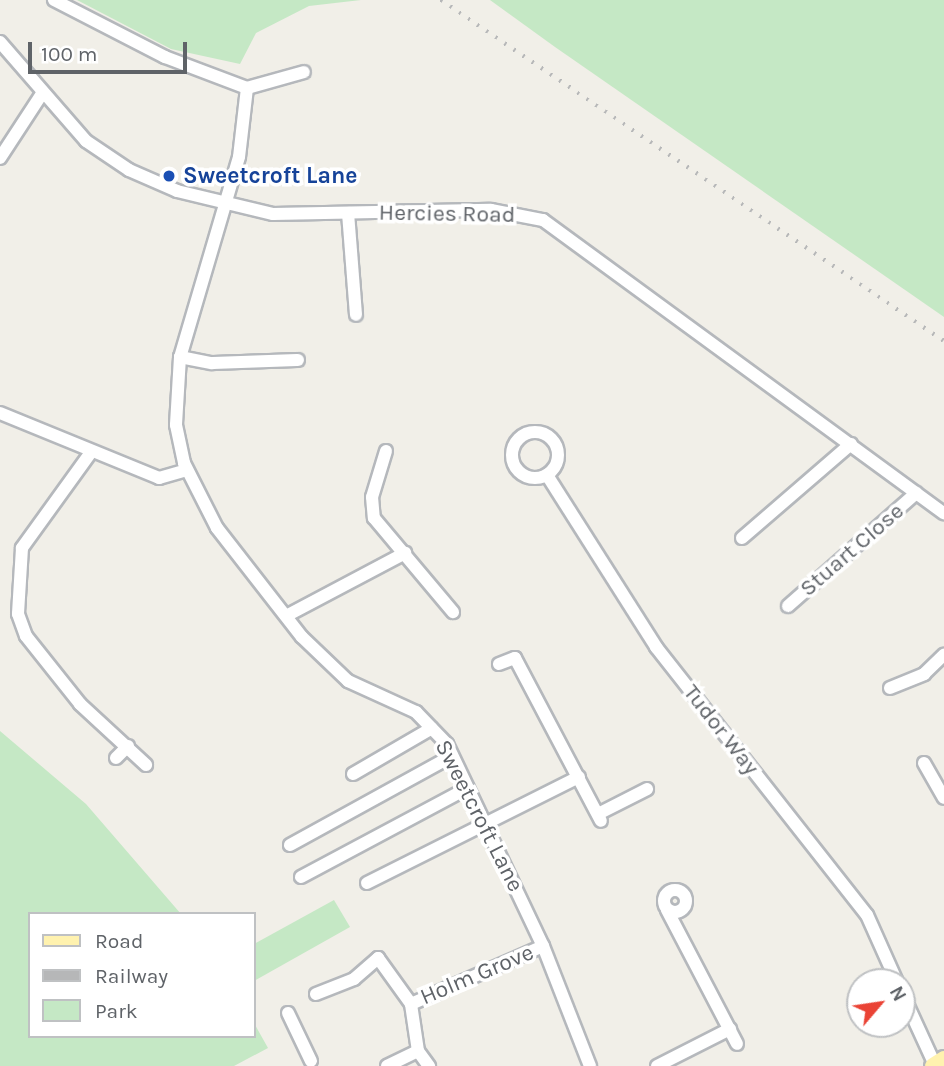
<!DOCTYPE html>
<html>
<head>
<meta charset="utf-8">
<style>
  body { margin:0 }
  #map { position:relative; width:944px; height:1066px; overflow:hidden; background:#f1efe8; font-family:Karla,sans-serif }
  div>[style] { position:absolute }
  .green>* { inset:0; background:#c5e8c5 }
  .roads { filter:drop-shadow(2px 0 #b5b8bc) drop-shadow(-2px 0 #b5b8bc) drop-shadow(0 2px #b5b8bc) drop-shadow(0 -2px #b5b8bc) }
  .minor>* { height:12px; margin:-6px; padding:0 6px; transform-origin:6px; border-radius:6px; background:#fff }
  .minor>.ring { margin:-6px; padding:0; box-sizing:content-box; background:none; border:12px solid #fff; border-radius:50% }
  .major>* { height:16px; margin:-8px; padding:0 8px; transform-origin:8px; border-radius:8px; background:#fff2af }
  .rail>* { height:3.5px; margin-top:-1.75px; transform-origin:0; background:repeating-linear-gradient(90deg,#b6b7b8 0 2px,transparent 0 11px) }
  .dots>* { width:19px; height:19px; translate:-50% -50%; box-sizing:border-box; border:4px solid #fff; border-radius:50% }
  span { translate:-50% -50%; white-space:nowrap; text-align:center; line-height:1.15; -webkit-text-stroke:7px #fff; paint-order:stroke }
  .transit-label { font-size:23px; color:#164399; font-weight:700 }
  .left { translate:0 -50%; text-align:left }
  .street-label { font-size:23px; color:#5f6368 }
  .legend { position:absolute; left:28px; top:912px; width:228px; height:126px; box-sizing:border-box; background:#fff; border:2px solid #bfc1c3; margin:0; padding:9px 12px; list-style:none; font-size:21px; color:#5f6368 }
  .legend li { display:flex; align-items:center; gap:14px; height:35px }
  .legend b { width:35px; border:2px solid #bfc1c3 }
  .north { position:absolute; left:846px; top:968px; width:70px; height:70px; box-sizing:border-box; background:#fff; border:2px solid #bfc1c3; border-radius:50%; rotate:61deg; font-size:19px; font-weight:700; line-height:28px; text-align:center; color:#5f6368 }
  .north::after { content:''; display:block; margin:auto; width:24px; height:32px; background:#ea4335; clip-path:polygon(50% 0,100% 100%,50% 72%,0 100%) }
  .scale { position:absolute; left:28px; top:42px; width:159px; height:32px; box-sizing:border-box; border:4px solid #5f6368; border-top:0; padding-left:9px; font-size:21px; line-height:24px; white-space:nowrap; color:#5f6368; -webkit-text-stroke:5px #fff; paint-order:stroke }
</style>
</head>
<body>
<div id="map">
  <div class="green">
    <div style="clip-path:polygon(77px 0,361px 0,309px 6px,256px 33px,240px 64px,171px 49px)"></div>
    <div style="clip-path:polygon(490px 0,944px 0,944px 317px,555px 47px)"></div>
    <div style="clip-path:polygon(0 731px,86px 804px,181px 914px,30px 914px,30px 1036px,254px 1036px,254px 1023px,268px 1048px,234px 1066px,0 1066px)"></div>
    <div style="clip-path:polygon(334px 900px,350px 927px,254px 981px,254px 944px)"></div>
  </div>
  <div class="roads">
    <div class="minor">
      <div style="left:54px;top:0;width:125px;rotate:27.2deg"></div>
      <div style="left:165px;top:57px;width:88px;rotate:20.7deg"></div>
      <div style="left:247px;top:88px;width:69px;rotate:96.6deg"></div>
      <div style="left:239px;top:157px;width:209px;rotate:106.4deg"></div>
      <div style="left:180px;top:357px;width:68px;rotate:93.4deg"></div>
      <div style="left:176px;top:425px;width:39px;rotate:78deg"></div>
      <div style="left:184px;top:463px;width:73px;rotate:63.1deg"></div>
      <div style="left:217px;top:528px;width:138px;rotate:52.1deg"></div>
      <div style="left:302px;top:637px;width:64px;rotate:43.7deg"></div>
      <div style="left:348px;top:681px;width:75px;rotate:24.5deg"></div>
      <div style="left:416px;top:712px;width:45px;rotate:45.9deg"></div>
      <div style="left:447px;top:744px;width:224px;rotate:64.6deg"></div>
      <div style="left:543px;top:946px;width:129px;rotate:68.6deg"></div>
      <div style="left:0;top:42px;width:131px;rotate:49deg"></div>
      <div style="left:86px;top:141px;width:52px;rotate:34deg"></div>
      <div style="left:129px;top:170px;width:52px;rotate:23.6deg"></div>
      <div style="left:177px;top:191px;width:99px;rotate:13.5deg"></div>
      <div style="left:273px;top:214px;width:218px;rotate:-1.1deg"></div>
      <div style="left:491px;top:210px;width:53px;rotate:10.9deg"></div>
      <div style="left:543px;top:220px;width:497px;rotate:36.2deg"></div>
      <div style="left:247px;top:88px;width:59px;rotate:-15.7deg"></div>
      <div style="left:0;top:158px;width:75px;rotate:-56.9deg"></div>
      <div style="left:348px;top:213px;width:102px;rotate:85.5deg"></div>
      <div style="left:180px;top:357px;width:33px;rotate:11deg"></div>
      <div style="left:212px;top:363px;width:86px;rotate:-2deg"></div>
      <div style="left:0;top:413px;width:172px;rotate:22.2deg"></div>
      <div style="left:159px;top:478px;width:29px;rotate:-16deg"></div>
      <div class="ring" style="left:512px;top:432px;width:34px;height:34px"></div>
      <div style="left:386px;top:451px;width:48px;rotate:106.9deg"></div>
      <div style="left:372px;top:497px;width:21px;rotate:85deg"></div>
      <div style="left:374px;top:518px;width:123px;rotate:50deg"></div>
      <div style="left:89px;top:455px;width:115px;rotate:125.8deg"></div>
      <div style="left:22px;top:548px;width:66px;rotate:93.5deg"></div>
      <div style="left:18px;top:614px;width:23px;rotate:70deg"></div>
      <div style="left:26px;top:636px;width:87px;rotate:51.5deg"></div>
      <div style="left:80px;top:704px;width:90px;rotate:42.7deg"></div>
      <div style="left:547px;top:475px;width:204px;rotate:57.6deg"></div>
      <div style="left:656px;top:647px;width:341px;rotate:51.8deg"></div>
      <div style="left:867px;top:915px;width:73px;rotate:65.9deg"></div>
      <div style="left:742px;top:538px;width:144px;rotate:-40.8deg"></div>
      <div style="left:788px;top:606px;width:171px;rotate:-41.4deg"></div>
      <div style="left:286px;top:616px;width:135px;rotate:-27.9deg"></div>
      <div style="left:499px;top:664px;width:17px;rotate:-21deg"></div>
      <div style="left:515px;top:658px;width:184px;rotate:62.2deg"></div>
      <div style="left:890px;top:688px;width:37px;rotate:-22deg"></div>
      <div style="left:924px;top:674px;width:28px;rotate:-44deg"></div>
      <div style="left:116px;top:758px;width:17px;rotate:-45deg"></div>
      <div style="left:924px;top:763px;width:40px;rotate:60.3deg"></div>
      <div style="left:353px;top:774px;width:91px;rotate:-30.2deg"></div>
      <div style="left:598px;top:814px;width:55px;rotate:-27deg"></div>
      <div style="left:290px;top:845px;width:185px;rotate:-28.8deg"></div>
      <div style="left:301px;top:877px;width:189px;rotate:-28.1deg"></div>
      <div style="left:367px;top:883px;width:237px;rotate:-26.6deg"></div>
      <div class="ring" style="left:664px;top:890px;width:10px;height:10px"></div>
      <div style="left:667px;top:910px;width:151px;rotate:62.4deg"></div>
      <div style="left:902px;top:993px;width:79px;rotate:65.4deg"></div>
      <div style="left:316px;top:994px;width:41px;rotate:-21.5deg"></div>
      <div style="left:354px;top:979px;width:32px;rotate:-41deg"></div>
      <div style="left:378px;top:958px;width:57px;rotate:54.3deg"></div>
      <div style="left:288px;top:1013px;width:53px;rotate:64.4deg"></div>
      <div style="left:418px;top:1051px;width:19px;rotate:54deg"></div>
      <div style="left:387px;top:1066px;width:34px;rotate:-26deg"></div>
      <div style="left:418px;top:1051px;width:48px;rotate:-98.5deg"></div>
      <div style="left:411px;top:1004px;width:144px;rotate:-23.7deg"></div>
      <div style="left:657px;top:1066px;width:82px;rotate:-26.9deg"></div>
    </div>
    <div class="major">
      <div style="left:933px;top:1066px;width:13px;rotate:-32deg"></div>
    </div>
  </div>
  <div class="rail">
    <div style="left:441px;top:0;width:608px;rotate:34.13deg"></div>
  </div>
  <div class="dots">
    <div style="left:169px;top:176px;background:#1a4fb4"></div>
  </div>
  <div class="transit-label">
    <span class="left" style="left:183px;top:176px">Sweetcroft Lane</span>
  </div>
  <div class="street-label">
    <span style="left:447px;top:214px;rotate:1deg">Hercies Road</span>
    <span style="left:852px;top:550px;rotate:-41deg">Stuart Close</span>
    <span style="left:721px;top:730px;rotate:52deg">Tudor Way</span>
    <span style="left:479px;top:816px;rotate:63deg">Sweetcroft Lane</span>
    <span style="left:477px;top:975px;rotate:-23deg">Holm Grove</span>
  </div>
  <ul class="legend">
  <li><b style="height:9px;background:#fff2af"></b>Road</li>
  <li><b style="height:9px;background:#b6b7b8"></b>Railway</li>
  <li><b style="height:19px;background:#c5e8c5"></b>Park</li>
  </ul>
  <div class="north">N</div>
  <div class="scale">100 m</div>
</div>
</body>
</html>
